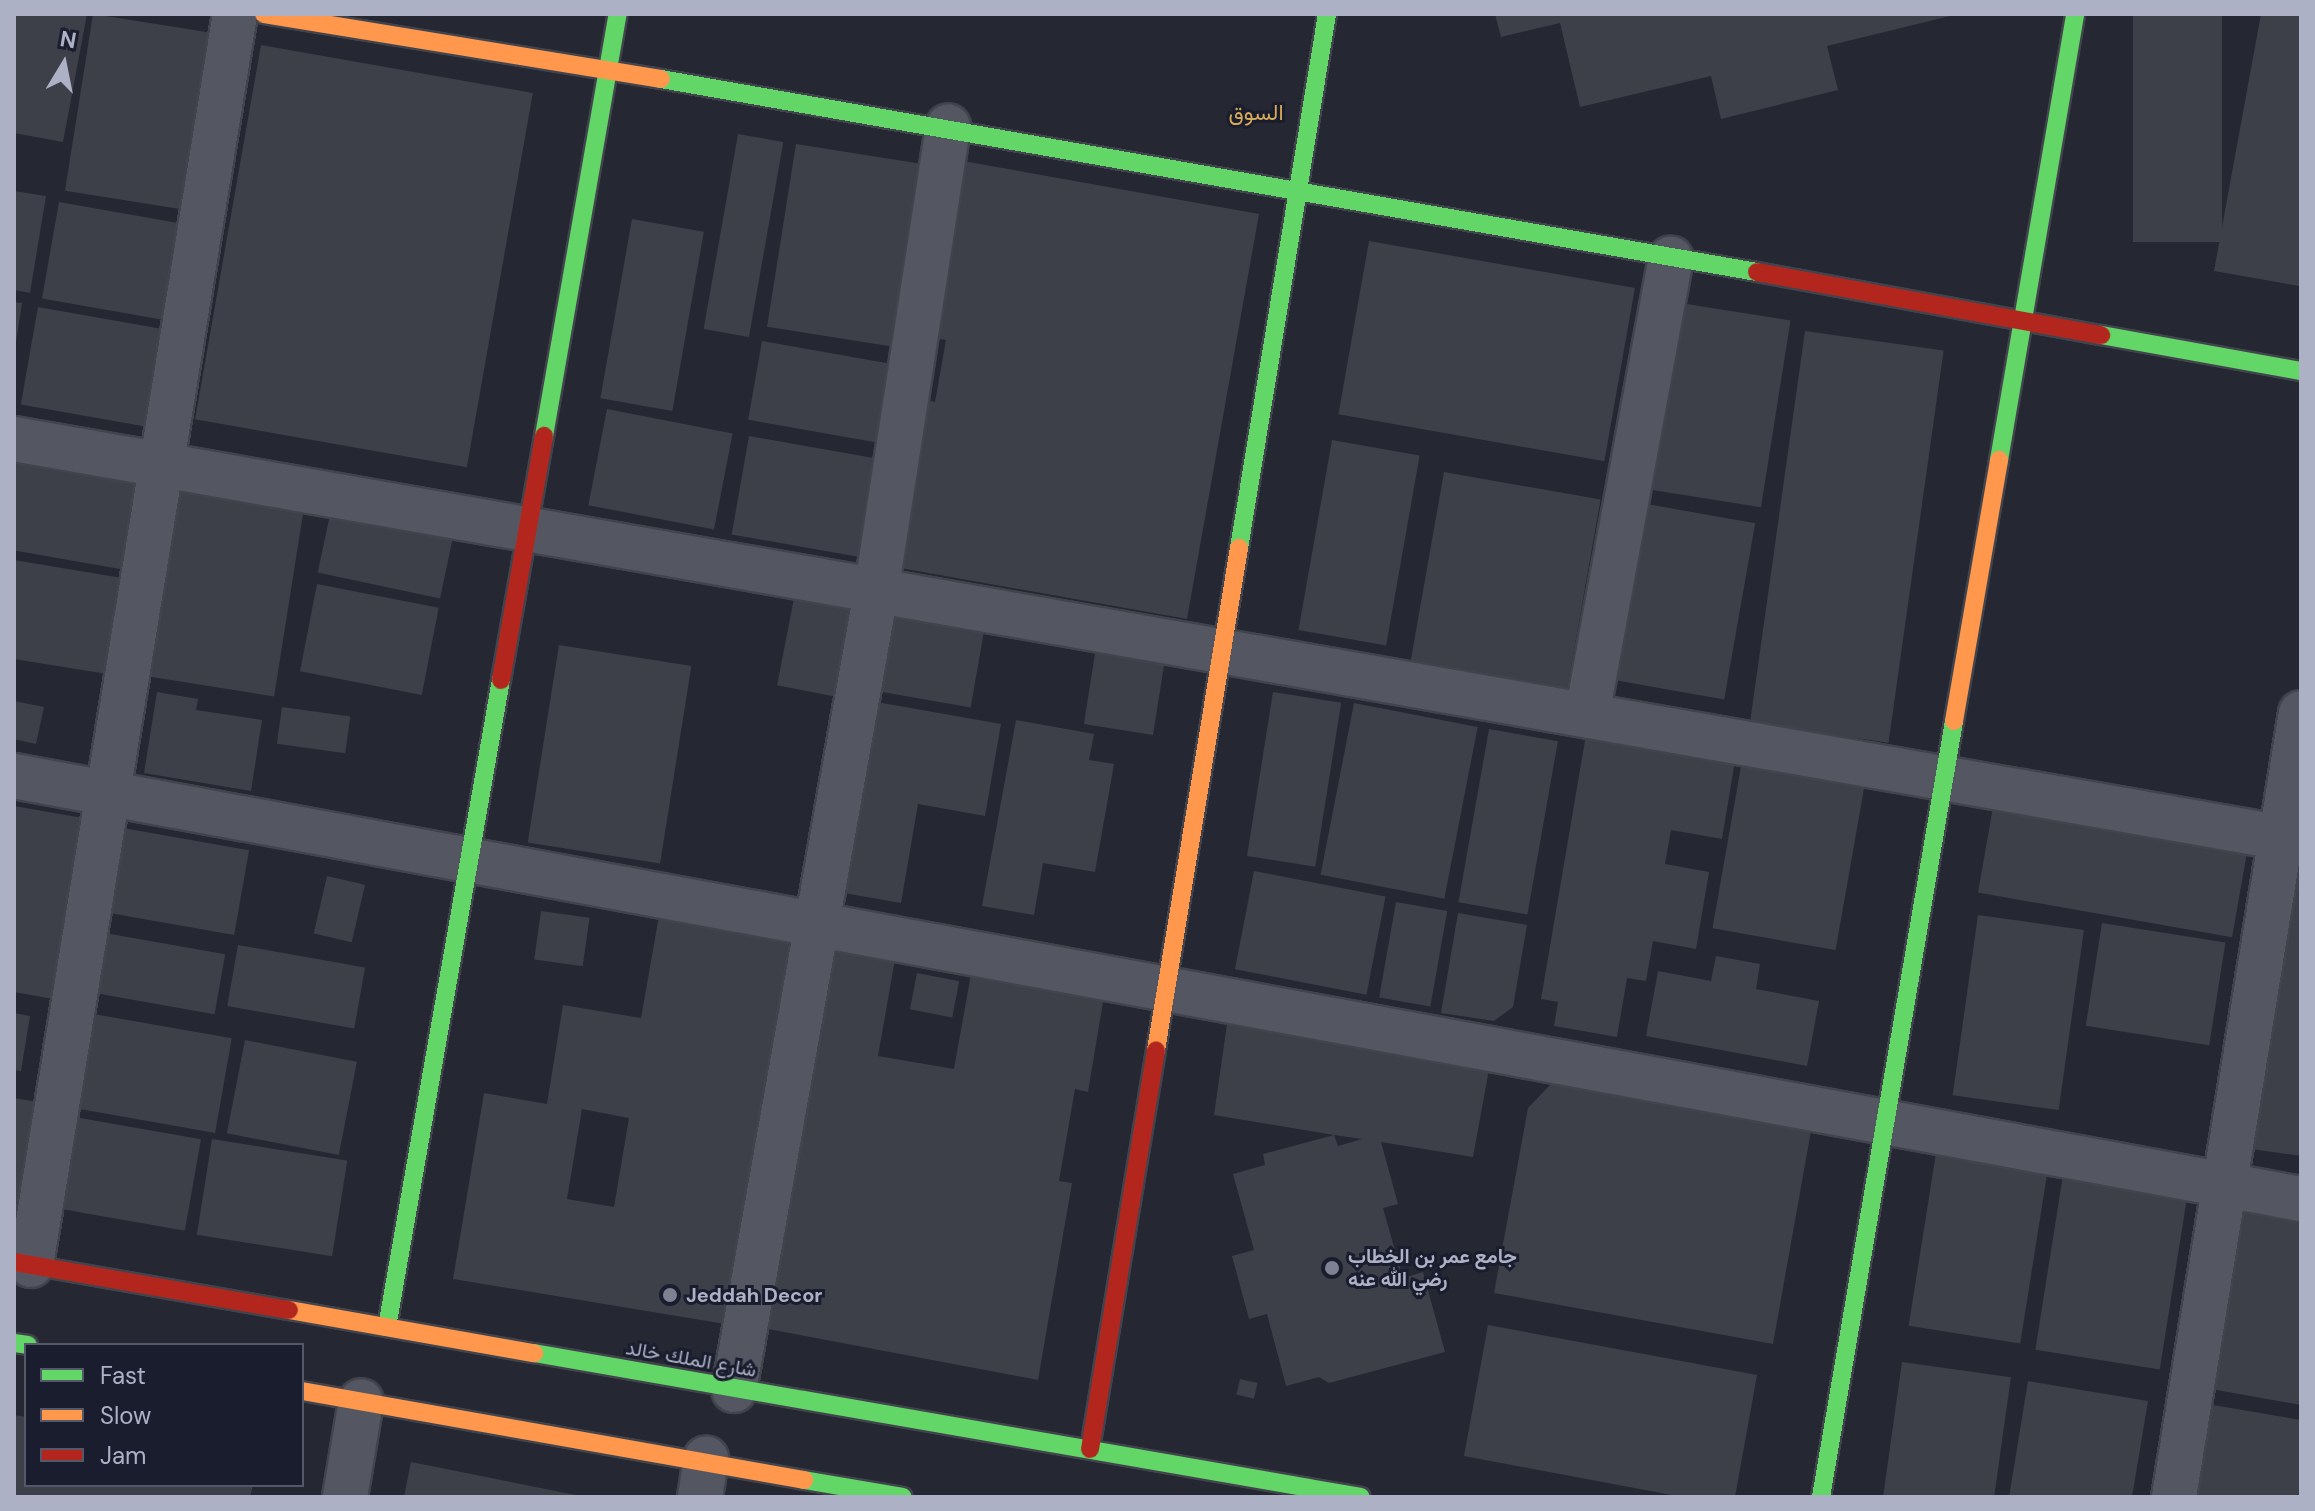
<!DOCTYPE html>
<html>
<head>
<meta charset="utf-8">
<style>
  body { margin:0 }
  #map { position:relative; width:2315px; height:1511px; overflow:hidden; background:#252832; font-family:"DM Sans",Vazirmatn,sans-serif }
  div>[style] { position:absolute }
  .building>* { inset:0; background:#3d3f49; transform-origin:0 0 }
  .roads { filter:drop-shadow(2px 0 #41444c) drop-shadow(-2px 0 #41444c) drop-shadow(0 2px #41444c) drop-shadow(0 -2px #41444c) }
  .street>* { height:44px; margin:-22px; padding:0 22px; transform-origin:22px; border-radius:22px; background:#545762 }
  .fast>* { height:18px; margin:-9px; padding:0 9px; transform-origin:9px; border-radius:9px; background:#63d668 }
  .slow>* { height:18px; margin:-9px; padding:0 9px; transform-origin:9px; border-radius:9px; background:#ff974d }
  .jam>* { height:18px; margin:-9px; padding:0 9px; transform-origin:9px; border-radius:9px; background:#b3261e }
  .dots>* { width:22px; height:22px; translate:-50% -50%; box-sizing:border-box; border:4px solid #191d2d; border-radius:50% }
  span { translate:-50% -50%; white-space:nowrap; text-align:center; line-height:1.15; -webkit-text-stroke:6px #191d2d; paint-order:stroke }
  .poi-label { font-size:20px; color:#adb1c6; font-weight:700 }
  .left { translate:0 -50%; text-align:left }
  .street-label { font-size:20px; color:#adb1c6 }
  .neighbourhood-label { font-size:22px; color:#d7ab57 }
  .frame { position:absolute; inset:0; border:16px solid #adb1c6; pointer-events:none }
  .legend { position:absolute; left:24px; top:1343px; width:280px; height:144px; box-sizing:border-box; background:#191d2d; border:2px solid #54586a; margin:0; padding:10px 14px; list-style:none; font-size:24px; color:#adb1c6 }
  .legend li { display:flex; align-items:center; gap:16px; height:40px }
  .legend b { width:40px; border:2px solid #54586a }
  .north { position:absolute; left:24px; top:24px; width:80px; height:80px; -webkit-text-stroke:6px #191d2d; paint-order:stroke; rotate:10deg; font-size:22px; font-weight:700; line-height:32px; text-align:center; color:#adb1c6 }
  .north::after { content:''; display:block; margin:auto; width:28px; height:36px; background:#adb1c6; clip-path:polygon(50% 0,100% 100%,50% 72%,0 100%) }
</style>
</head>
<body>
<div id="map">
  <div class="building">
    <div style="clip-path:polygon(14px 14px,87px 14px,63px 142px,14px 133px)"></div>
    <div style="left:93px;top:14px;width:126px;height:179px;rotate:9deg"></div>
    <div style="clip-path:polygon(1495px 14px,1954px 14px,1954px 15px,1827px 46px,1838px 90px,1721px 119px,1711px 76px,1580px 107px,1560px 23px,1501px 37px)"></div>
    <div style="left:2133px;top:14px;width:89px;height:228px"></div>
    <div style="clip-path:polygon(2261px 14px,2301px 14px,2299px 286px,2214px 271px)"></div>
    <div style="left:261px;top:45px;width:276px;height:380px;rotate:10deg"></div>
    <div style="left:738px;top:134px;width:46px;height:198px;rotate:10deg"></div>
    <div style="left:796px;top:144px;width:125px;height:185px;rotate:9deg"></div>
    <div style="clip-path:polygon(963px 161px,1259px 214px,1187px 619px,895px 567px,925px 400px,935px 402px,946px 340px,931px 338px)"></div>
    <div style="clip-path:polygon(14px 191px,46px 196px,30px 293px,14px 290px)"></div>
    <div style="left:59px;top:202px;width:131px;height:98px;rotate:10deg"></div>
    <div style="left:632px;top:219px;width:73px;height:182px;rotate:10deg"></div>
    <div style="left:1369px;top:241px;width:270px;height:176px;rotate:10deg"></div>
    <div style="clip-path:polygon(14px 302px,22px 303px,16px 342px,14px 342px)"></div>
    <div style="left:1674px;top:302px;width:118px;height:189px;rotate:9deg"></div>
    <div style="left:38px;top:307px;width:132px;height:99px;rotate:10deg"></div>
    <div style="left:1805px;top:331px;width:140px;height:396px;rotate:8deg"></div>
    <div style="left:762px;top:341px;width:132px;height:80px;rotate:10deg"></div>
    <div style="left:607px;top:409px;width:128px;height:98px;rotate:11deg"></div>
    <div style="left:749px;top:436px;width:128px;height:100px;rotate:10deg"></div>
    <div style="left:1332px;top:440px;width:89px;height:193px;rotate:10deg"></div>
    <div style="left:14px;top:457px;width:131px;height:92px;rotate:10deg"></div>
    <div style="left:1444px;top:472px;width:159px;height:191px;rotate:10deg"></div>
    <div style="left:179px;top:485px;width:127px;height:194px;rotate:9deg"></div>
    <div style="left:1641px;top:503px;width:116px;height:179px;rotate:10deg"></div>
    <div style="left:331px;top:510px;width:125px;height:64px;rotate:12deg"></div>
    <div style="clip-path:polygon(14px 560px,122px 578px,107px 674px,14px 659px)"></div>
    <div style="left:317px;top:584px;width:124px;height:89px;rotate:11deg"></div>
    <div style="left:796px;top:588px;width:60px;height:99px;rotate:11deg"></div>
    <div style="left:890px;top:606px;width:97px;height:86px;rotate:10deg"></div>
    <div style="left:1097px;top:641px;width:70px;height:84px;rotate:9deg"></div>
    <div style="left:559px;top:645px;width:134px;height:200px;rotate:9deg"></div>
    <div style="clip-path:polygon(157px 692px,198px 699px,196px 710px,262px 720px,251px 791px,144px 773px)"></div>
    <div style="left:1273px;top:692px;width:69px;height:166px;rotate:9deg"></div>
    <div style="clip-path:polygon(14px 701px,44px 707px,36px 744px,14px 739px)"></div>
    <div style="clip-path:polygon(871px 701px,1001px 724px,985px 816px,918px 804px,901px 903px,838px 892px)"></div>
    <div style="left:1354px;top:703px;width:126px;height:175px;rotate:11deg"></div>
    <div style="left:282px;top:707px;width:69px;height:37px;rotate:8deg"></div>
    <div style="clip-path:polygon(1016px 720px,1094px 734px,1089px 760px,1114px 764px,1095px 872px,1043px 863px,1034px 915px,982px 906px)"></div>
    <div style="clip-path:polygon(1588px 723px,1737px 749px,1722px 839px,1671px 830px,1665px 864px,1709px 872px,1696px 949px,1653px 941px,1646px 981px,1627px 978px,1617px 1037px,1554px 1026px,1558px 1002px,1541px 999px)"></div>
    <div style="left:1489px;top:729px;width:70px;height:176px;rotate:10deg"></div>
    <div style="left:1743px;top:755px;width:125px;height:176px;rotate:10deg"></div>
    <div style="left:1995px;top:796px;width:258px;height:98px;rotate:10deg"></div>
    <div style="clip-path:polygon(14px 806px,83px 818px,53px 999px,14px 992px)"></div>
    <div style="left:123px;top:828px;width:128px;height:86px;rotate:10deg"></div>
    <div style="clip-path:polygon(2296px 863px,2301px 864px,2301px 1156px,2252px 1149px)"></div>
    <div style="left:1254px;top:871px;width:134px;height:100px;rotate:11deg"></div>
    <div style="left:327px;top:876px;width:39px;height:59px;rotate:13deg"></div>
    <div style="left:1396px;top:902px;width:52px;height:97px;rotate:10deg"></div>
    <div style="left:541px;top:911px;width:49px;height:49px;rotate:8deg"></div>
    <div style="clip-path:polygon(1458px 913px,1527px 925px,1513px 1007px,1494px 1021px,1441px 1013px)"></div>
    <div style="left:1978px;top:915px;width:107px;height:182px;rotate:8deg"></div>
    <div style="clip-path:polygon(evenodd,659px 916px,790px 937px,725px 1324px,453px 1279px,484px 1093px,547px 1104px,563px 1005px,641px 1018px,659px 916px,582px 1109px,629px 1118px,614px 1207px,567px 1199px,582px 1109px)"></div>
    <div style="left:2102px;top:923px;width:125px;height:104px;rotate:9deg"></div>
    <div style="left:105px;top:933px;width:122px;height:61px;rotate:10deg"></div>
    <div style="clip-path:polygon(828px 936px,897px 948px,878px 1056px,954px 1069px,971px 974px,1104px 996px,1088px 1092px,1075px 1089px,1059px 1181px,1072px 1183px,1038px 1380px,763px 1328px)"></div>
    <div style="left:238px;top:945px;width:129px;height:62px;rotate:10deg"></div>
    <div style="clip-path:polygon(1716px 956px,1760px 964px,1756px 989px,1819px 1001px,1807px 1066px,1646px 1036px,1658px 971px,1711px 981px)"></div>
    <div style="left:917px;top:973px;width:43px;height:37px;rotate:11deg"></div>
    <div style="clip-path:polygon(14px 1013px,30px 1016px,21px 1071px,14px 1070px)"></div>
    <div style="left:88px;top:1013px;width:146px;height:96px;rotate:10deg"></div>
    <div style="clip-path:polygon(evenodd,1228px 1017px,1490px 1064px,1473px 1157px,1381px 1142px,1398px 1204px,1383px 1208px,1403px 1278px,1423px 1272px,1445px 1352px,1329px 1383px,1319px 1377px,1286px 1386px,1267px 1314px,1249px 1319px,1232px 1256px,1254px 1250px,1233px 1174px,1265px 1165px,1263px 1154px,1334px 1135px,1214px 1115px,1228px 1017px,1334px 1135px,1362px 1139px,1338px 1146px,1334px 1135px)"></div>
    <div style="left:245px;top:1040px;width:114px;height:95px;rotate:11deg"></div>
    <div style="clip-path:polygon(1551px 1084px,1811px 1131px,1773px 1344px,1494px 1293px,1528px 1108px)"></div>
    <div style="clip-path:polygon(14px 1098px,38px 1102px,20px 1203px,14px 1202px)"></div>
    <div style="left:69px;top:1116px;width:134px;height:93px;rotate:10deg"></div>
    <div style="left:212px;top:1139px;width:137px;height:97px;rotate:9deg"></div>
    <div style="left:1936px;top:1153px;width:113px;height:175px;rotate:9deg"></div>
    <div style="left:2063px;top:1175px;width:126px;height:177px;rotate:9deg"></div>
    <div style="clip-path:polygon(2242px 1208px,2301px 1218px,2301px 1405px,2211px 1389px)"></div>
    <div style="clip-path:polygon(1488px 1325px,1757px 1375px,1735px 1497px,1682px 1497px,1464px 1456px)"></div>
    <div style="left:1902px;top:1362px;width:110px;height:136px;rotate:8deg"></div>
    <div style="left:1240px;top:1379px;width:18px;height:16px;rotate:13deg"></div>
    <div style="clip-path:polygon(2028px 1381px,2148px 1401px,2132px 1497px,2009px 1497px)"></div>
    <div style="clip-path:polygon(2213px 1405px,2301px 1420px,2301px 1497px,2197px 1497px)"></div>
    <div style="clip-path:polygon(14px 1415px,26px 1417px,26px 1485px,253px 1485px,250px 1497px,14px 1497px)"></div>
    <div style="clip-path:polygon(411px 1462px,581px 1496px,581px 1497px,404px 1497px)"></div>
  </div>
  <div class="roads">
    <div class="street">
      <div style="left:14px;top:439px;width:2322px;rotate:9.97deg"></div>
      <div style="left:1587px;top:715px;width:464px;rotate:-79.6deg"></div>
      <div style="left:14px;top:776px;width:2326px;rotate:10.48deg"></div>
      <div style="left:31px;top:1265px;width:1268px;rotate:-80.74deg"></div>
      <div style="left:734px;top:1390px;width:817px;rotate:-79.91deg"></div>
      <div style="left:877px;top:586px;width:465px;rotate:-81.2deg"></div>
      <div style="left:345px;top:1497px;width:97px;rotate:-80.5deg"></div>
      <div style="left:700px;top:1497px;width:39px;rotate:-81deg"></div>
      <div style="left:2174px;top:1497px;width:794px;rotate:-80.8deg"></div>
    </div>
    <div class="fast">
      <div style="left:661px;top:79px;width:1113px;rotate:9.99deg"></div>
      <div style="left:2101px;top:335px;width:203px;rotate:10.2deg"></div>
      <div style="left:544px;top:436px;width:428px;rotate:-80.1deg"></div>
      <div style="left:1999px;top:460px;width:452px;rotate:-80.3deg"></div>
      <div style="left:1239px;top:548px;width:541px;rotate:-80.64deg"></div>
      <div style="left:387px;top:1327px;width:657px;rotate:-80.01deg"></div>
      <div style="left:14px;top:1343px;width:14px;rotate:8deg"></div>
      <div style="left:534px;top:1353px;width:839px;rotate:9.88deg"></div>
      <div style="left:804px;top:1480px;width:100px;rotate:9.7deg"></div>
      <div style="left:1821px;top:1497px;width:787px;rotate:-80.27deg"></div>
    </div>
    <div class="slow">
      <div style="left:264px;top:14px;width:402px;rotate:9.3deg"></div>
      <div style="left:1954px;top:721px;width:265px;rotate:-80.2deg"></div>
      <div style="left:1156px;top:1050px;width:509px;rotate:-80.61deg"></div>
      <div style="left:289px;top:1310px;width:249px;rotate:10deg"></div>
      <div style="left:302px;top:1391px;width:510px;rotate:10.05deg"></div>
    </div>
    <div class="jam">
      <div style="left:1757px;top:272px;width:350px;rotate:10.4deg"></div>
      <div style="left:501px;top:680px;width:248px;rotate:-80deg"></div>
      <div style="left:14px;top:1262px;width:279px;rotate:9.9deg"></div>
      <div style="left:1090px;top:1449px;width:404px;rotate:-80.6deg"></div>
    </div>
  </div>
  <div class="dots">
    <div style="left:1332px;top:1268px;background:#7d8192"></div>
    <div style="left:670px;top:1295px;background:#7d8192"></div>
  </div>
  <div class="poi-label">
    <span class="left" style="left:1348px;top:1268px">جامع عمر بن الخطاب<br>رضي الله عنه</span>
    <span class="left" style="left:686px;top:1295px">Jeddah Decor</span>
  </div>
  <div class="street-label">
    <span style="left:691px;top:1359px;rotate:10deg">شارع الملك خالد</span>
  </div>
  <div class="neighbourhood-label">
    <span style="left:1256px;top:113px">السوق</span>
  </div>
  <div class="frame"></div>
  <ul class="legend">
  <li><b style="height:10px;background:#63d668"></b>Fast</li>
  <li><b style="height:10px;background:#ff974d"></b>Slow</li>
  <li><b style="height:10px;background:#b3261e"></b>Jam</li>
  </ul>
  <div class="north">N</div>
</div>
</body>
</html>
